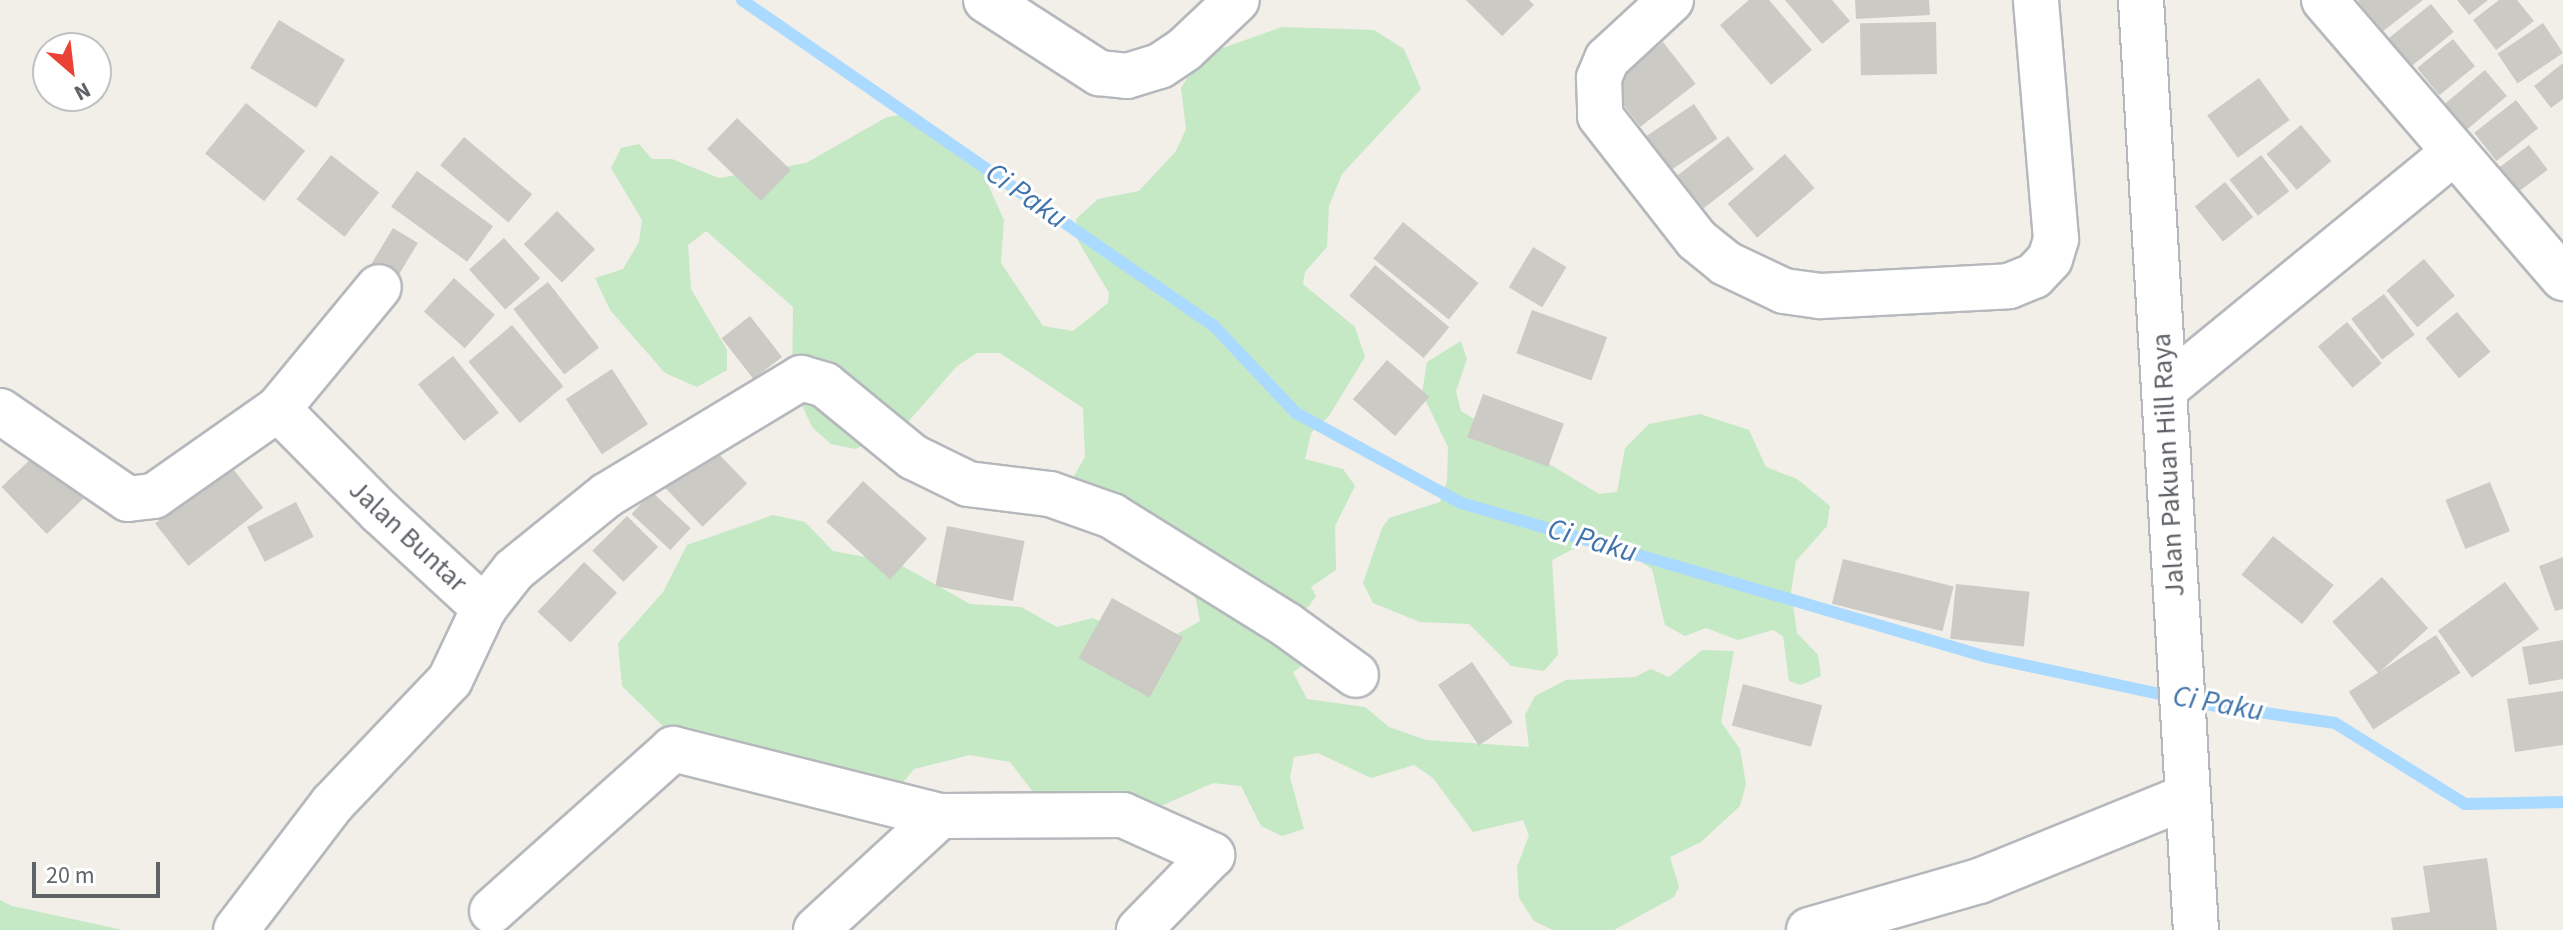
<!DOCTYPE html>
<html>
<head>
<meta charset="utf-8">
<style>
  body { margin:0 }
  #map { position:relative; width:2563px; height:930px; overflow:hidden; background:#f1efe8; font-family:"Source Sans 3",sans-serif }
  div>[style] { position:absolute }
  .green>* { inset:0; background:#c5e8c5 }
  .stream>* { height:12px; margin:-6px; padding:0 6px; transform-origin:6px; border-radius:6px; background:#aadaff }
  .building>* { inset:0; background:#cccac5; transform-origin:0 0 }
  .roads { filter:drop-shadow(2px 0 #b5b8bc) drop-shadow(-2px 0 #b5b8bc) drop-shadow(0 2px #b5b8bc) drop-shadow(0 -2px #b5b8bc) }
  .minor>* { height:44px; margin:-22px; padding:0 22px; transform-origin:22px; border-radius:22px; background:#fff }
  span { translate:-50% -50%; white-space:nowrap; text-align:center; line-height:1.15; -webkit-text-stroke:6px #fff; paint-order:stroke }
  .street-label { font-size:28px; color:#5f6368 }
  .water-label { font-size:30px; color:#4174aa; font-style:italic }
  .north { position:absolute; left:32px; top:32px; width:80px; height:80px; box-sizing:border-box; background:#fff; border:2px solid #bfc1c3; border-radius:50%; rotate:152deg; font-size:22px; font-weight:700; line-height:32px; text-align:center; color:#5f6368 }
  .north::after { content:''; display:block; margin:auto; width:28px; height:36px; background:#ea4335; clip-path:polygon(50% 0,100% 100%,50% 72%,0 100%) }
  .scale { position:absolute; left:32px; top:862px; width:128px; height:36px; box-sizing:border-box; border:4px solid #5f6368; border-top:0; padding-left:10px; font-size:24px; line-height:28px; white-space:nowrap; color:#5f6368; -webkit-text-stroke:6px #fff; paint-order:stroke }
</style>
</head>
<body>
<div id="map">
  <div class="green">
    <div style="clip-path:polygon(1282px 27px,1374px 30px,1404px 49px,1421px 89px,1342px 174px,1329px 206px,1327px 247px,1305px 272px,1303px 284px,1355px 327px,1365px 357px,1329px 416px,1311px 433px,1305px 459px,1343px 469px,1355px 486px,1335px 526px,1336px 570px,1311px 587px,1316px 596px,1303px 614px,1303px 665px,1293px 672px,1307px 699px,1365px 707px,1389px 727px,1426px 740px,1529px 747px,1525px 715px,1535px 696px,1566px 680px,1635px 677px,1651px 669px,1669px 677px,1702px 650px,1734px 651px,1721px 722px,1740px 749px,1746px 784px,1740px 806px,1701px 842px,1670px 857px,1679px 887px,1674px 897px,1614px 930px,1553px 930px,1534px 921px,1519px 898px,1517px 867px,1529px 835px,1523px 820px,1473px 832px,1433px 778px,1414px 765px,1371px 778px,1318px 753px,1294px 757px,1290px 777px,1304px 829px,1282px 836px,1261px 826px,1241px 786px,1213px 783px,1145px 813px,1046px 809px,1010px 762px,970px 755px,914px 769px,884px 806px,671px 734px,622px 686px,618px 643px,663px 592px,687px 545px,773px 515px,805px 522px,833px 551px,897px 563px,970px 604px,1021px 607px,1057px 627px,1093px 618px,1154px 647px,1200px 621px,1196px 599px,1182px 580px,1078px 498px,1074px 476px,1085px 457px,1083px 408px,1000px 353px,977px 353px,957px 366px,901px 430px,855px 449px,831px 444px,812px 427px,792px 384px,793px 307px,706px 231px,688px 245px,691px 289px,727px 350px,727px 370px,697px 387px,665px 373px,610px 310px,595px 278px,623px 269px,639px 242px,642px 220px,611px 168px,621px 148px,639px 144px,652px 159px,672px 159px,719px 178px,806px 163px,887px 117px,909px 114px,980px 167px,1004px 220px,1001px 263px,1043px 326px,1073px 331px,1108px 303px,1109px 293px,1078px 241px,1076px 219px,1098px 199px,1139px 191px,1176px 151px,1186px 129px,1181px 88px,1193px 69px,1220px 49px)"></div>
    <div style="clip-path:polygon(1461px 341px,1467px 359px,1456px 391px,1461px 411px,1599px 494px,1617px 492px,1625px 448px,1649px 424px,1700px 414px,1749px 430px,1766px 467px,1797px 479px,1830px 506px,1827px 526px,1796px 561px,1791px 592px,1797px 633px,1818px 655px,1821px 676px,1801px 685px,1789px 681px,1783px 636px,1773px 630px,1738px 640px,1706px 628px,1685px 636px,1665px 625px,1652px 569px,1623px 550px,1583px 544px,1552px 560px,1558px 655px,1544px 671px,1511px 666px,1469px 624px,1420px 622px,1373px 603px,1363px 583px,1382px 528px,1389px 518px,1440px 502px,1447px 481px,1448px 447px,1422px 393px,1427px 362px)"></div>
    <div style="clip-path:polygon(0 900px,12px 906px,123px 930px,0 930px)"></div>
  </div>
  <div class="stream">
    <div style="left:742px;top:0;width:574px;rotate:34.63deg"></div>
    <div style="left:1214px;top:326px;width:120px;rotate:46.7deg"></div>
    <div style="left:1296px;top:413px;width:188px;rotate:28.6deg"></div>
    <div style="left:1461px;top:503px;width:548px;rotate:16.32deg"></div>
    <div style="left:1987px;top:657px;width:229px;rotate:12.1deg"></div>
    <div style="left:2211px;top:705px;width:125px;rotate:8.3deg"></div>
    <div style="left:2335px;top:723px;width:153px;rotate:31.9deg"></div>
    <div style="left:2465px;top:804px;width:98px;rotate:-1.2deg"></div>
  </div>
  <div class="building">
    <div style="clip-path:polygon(1466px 0,1529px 0,1534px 5px,1502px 36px)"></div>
    <div style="clip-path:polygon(1749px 0,1769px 0,1812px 50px,1771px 85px,1720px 25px)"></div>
    <div style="clip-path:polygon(1785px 0,1832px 0,1850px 21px,1822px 44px)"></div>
    <div style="clip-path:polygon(1855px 0,1929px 0,1930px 15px,1856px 19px)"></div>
    <div style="clip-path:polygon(2423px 0,2382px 32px,2358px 1px,2359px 0)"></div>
    <div style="clip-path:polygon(2457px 0,2488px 0,2469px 15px)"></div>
    <div style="clip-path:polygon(2499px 0,2517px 0,2534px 21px,2496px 50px,2473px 20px)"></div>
    <div style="left:2431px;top:4px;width:36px;height:56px;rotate:51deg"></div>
    <div style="left:279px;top:20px;width:77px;height:56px;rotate:31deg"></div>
    <div style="left:1936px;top:22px;width:52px;height:76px;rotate:89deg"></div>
    <div style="left:2543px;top:23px;width:36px;height:55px;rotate:56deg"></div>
    <div style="left:2453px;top:39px;width:35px;height:46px;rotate:51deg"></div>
    <div style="left:1663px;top:42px;width:53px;height:70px;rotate:52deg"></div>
    <div style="clip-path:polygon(2563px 63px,2563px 99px,2551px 108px,2534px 86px)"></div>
    <div style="left:2485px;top:70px;width:34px;height:57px;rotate:50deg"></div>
    <div style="left:2259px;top:78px;width:52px;height:64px;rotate:54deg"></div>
    <div style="left:2516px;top:100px;width:36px;height:53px;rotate:52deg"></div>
    <div style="left:246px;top:103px;width:76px;height:65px;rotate:39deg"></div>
    <div style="left:1694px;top:104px;width:42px;height:60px;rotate:56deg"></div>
    <div style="left:737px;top:118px;width:75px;height:43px;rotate:44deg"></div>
    <div style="left:2301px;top:125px;width:47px;height:45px;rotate:50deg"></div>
    <div style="left:1728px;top:136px;width:42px;height:64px;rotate:52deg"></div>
    <div style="left:464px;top:137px;width:89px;height:37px;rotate:40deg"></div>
    <div style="left:2529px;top:145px;width:31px;height:42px;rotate:53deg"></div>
    <div style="left:1785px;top:154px;width:45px;height:76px;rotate:49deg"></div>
    <div style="left:331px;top:155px;width:61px;height:56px;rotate:38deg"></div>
    <div style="left:2261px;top:155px;width:46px;height:40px;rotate:52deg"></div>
    <div style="left:417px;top:171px;width:94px;height:44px;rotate:36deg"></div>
    <div style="left:2225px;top:182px;width:45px;height:39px;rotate:51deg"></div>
    <div style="left:557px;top:211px;width:54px;height:47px;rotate:45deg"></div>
    <div style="left:1403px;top:222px;width:97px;height:47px;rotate:39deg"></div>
    <div style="left:393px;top:228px;width:29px;height:53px;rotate:31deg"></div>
    <div style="left:504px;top:238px;width:54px;height:47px;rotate:48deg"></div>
    <div style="left:1533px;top:247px;width:39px;height:47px;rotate:31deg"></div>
    <div style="left:2424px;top:259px;width:48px;height:49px;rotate:50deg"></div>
    <div style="left:1375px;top:265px;width:97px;height:40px;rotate:40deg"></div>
    <div style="left:454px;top:278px;width:55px;height:45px;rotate:42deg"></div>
    <div style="left:548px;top:282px;width:83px;height:44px;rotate:52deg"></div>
    <div style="left:2384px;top:294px;width:51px;height:41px;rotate:53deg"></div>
    <div style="left:1532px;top:310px;width:80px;height:46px;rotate:20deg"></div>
    <div style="left:2457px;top:312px;width:52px;height:41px;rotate:50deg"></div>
    <div style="left:750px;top:316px;width:52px;height:36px;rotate:52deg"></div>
    <div style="left:2347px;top:322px;width:54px;height:38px;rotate:50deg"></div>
    <div style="left:512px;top:325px;width:80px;height:57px;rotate:50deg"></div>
    <div style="left:453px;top:356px;width:73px;height:45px;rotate:51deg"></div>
    <div style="left:1387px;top:360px;width:56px;height:52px;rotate:41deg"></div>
    <div style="left:612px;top:369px;width:66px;height:55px;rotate:57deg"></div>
    <div style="left:1483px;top:394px;width:86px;height:46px;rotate:20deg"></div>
    <div style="left:709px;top:444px;width:55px;height:62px;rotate:46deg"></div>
    <div style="left:39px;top:451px;width:65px;height:52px;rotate:46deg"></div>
    <div style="left:230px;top:465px;width:54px;height:95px;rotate:52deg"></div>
    <div style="left:863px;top:481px;width:86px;height:55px;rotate:42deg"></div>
    <div style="left:2490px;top:482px;width:53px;height:48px;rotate:68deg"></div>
    <div style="left:652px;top:492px;width:53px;height:30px;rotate:43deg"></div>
    <div style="left:296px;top:502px;width:39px;height:55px;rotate:63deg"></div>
    <div style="left:627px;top:516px;width:44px;height:49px;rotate:45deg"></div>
    <div style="left:947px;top:526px;width:79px;height:61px;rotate:11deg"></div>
    <div style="left:2273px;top:536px;width:78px;height:50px;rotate:39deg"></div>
    <div style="clip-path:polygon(2563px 557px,2563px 609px,2555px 611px,2539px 566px)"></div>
    <div style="left:1843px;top:559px;width:114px;height:46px;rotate:14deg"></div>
    <div style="left:584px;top:562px;width:45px;height:68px;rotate:43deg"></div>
    <div style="left:2382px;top:577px;width:69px;height:67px;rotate:48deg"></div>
    <div style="left:2505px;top:582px;width:58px;height:83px;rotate:54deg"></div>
    <div style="left:1956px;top:584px;width:74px;height:55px;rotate:6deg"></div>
    <div style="left:1112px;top:598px;width:81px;height:69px;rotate:29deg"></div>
    <div style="left:2436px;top:635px;width:45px;height:104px;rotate:57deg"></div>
    <div style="clip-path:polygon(2563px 640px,2563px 679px,2529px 685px,2522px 647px)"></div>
    <div style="left:1472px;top:662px;width:73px;height:41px;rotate:56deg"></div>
    <div style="left:1743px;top:684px;width:82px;height:43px;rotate:15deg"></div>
    <div style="clip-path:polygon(2563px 691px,2563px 745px,2515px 752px,2507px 699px)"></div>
    <div style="clip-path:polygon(2487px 858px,2497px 930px,2393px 930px,2391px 918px,2430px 912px,2423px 866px)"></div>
  </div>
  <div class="roads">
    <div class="minor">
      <div style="left:986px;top:0;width:135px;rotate:32.9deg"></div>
      <div style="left:1099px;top:73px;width:28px;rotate:6deg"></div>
      <div style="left:1127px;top:76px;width:34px;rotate:-17deg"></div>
      <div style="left:1160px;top:66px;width:30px;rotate:-34deg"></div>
      <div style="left:1185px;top:49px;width:71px;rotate:-43.3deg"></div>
      <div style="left:1671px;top:0;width:87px;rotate:137.3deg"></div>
      <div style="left:1607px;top:59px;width:21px;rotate:113deg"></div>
      <div style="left:1599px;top:78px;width:38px;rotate:88deg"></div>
      <div style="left:1600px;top:116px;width:157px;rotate:52deg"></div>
      <div style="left:1697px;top:240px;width:36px;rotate:39deg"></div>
      <div style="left:1725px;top:263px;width:65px;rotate:25.4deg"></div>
      <div style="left:1784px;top:291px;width:37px;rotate:8deg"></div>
      <div style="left:1821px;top:296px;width:188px;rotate:-3deg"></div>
      <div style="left:2009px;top:286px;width:27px;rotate:-22deg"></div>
      <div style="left:2034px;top:276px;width:23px;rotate:-47deg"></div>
      <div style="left:2050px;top:259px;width:21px;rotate:-73deg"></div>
      <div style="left:2056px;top:239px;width:240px;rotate:-94.8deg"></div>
      <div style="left:2141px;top:0;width:932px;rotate:86.62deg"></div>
      <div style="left:2324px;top:0;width:367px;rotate:49.3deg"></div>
      <div style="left:2166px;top:388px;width:371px;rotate:-39.3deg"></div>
      <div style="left:278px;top:409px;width:145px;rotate:45.3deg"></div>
      <div style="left:380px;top:512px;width:142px;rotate:42.7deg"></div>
      <div style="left:0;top:411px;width:155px;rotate:34.5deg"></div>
      <div style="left:128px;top:499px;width:26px;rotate:-7deg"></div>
      <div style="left:154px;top:496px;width:151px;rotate:-35.1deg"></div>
      <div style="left:278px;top:409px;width:158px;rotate:-50.4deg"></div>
      <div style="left:492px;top:911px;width:243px;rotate:-41.8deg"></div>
      <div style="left:673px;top:749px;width:275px;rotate:14.1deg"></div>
      <div style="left:940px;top:816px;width:183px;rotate:-0.3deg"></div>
      <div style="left:1123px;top:815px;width:98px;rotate:24.2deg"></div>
      <div style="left:1212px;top:855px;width:105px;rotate:134.2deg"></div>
      <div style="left:236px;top:930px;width:158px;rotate:-52.7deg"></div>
      <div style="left:332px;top:804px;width:171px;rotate:-46.4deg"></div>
      <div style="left:450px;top:680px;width:80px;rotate:-64.7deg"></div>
      <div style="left:484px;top:608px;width:48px;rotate:-51.7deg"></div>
      <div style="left:514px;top:570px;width:119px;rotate:-38.9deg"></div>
      <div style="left:607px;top:495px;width:227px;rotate:-31.1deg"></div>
      <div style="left:801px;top:378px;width:25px;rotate:16deg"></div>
      <div style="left:825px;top:385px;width:114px;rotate:39.3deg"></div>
      <div style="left:913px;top:457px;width:61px;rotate:26.1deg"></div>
      <div style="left:968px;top:484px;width:83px;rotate:7deg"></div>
      <div style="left:1050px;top:494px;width:66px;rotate:19.5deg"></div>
      <div style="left:1112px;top:516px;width:206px;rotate:31.9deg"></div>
      <div style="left:1287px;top:625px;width:85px;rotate:35.9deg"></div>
      <div style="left:816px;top:930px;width:168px;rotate:-42.6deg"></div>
      <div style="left:1809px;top:930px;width:177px;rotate:-16.1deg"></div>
      <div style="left:1979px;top:881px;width:223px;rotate:-22.1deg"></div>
    </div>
  </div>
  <div class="street-label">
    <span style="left:2168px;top:465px;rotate:-93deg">Jalan Pakuan Hill Raya</span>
    <span style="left:408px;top:536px;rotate:43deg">Jalan Buntar</span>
  </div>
  <div class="water-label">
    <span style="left:1026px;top:196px;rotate:35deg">Ci Paku</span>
    <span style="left:1592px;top:541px;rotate:16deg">Ci Paku</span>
    <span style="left:2218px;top:704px;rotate:10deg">Ci Paku</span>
  </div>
  <div class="north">N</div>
  <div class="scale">20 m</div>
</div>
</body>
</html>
